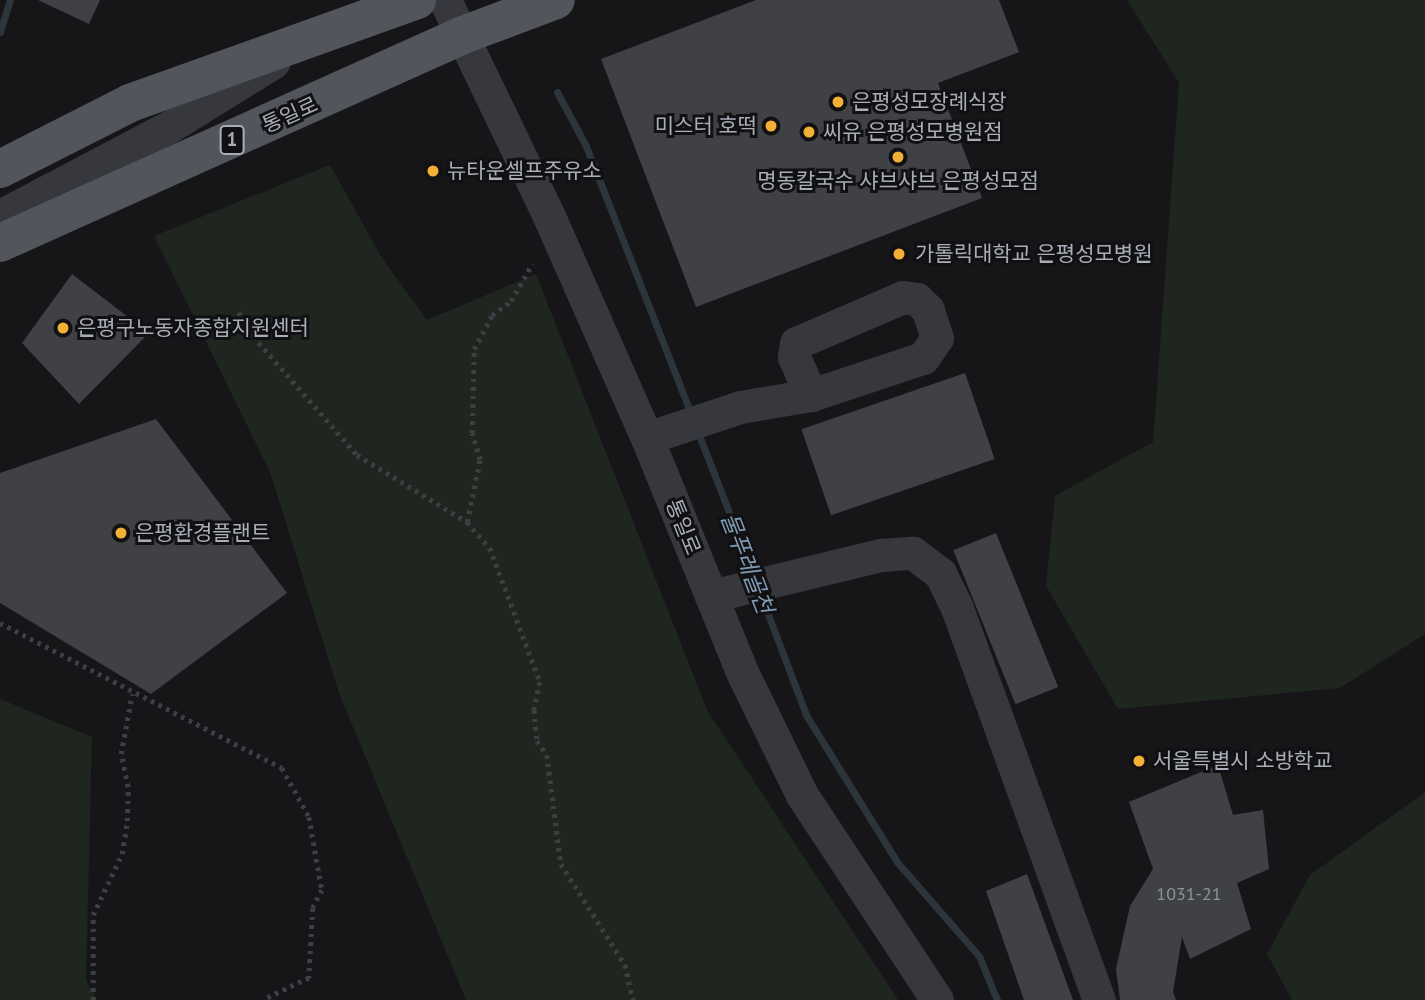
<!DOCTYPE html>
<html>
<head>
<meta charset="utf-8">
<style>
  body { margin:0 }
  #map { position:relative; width:1425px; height:1000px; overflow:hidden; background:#161618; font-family:"PT Sans","Noto Sans KR",sans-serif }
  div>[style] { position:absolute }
  .green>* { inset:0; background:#1e261f }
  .stream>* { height:7px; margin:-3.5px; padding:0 3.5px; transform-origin:3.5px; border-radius:3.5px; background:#2c353c }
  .building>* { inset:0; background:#404145; transform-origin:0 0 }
  .path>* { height:4.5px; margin-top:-2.25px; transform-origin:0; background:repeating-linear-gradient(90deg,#3d3f44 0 3.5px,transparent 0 8.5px) }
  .minor>* { height:33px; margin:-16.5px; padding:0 16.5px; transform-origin:16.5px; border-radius:16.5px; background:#37383d }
  .major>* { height:38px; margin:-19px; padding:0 19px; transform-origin:19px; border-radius:19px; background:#53555c }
  .dots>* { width:19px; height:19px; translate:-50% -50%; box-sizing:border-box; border:4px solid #111113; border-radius:50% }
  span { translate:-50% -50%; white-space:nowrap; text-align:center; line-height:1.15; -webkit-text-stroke:6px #111113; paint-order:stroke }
  .number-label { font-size:18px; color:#8e929b }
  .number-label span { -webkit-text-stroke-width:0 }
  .shield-label span { padding:2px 5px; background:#111113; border:2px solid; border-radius:5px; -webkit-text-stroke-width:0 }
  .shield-label { font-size:19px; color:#a8adb8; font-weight:700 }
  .poi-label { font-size:21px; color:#a8adb8 }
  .left { translate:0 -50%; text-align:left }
  .right { translate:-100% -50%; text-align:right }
  .street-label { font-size:21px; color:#a8adb8 }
  .water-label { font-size:23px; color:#7f9bb3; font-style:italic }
</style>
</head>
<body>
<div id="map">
  <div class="green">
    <div style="clip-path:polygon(1127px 0,1425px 0,1425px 634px,1340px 688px,1118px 709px,1046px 586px,1055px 496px,1153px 442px,1179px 83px)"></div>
    <div style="clip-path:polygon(330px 165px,382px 258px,427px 320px,536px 274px,707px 710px,898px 1000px,466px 1000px,339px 693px,270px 472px,154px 236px)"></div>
    <div style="clip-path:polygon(0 699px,92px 737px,86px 980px,97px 1000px,0 1000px)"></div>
    <div style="clip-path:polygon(1425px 792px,1425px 1000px,1292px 1000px,1267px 954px,1310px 875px)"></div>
  </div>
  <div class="stream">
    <div style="left:0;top:32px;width:34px;rotate:-73deg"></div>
    <div style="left:557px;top:92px;width:61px;rotate:61.8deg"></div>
    <div style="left:586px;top:146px;width:290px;rotate:68.6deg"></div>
    <div style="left:697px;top:430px;width:157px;rotate:68.7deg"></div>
    <div style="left:760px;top:593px;width:130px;rotate:69.3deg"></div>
    <div style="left:806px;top:715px;width:173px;rotate:58.2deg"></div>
    <div style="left:897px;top:862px;width:125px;rotate:48.9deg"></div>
    <div style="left:979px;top:956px;width:48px;rotate:67.8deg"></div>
  </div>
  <div class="building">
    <div style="clip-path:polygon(38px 0,100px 0,89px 24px)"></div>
    <div style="clip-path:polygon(756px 0,999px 0,1019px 52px,938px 83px,982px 198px,696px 307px,601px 59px)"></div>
    <div style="clip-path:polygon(72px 274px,149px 333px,79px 404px,22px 343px)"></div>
    <div style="left:965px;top:373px;width:91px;height:173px;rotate:71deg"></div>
    <div style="clip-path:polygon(156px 419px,287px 593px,151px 694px,0 603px,0 473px)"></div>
    <div style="left:996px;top:533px;width:166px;height:46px;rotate:68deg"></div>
    <div style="clip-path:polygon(1218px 765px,1233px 815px,1263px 810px,1269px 869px,1237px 883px,1251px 929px,1190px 959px,1182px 937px,1173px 992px,1176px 1000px,1120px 1000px,1116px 969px,1130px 906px,1153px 869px,1129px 802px)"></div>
    <div style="clip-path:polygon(1027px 874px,1073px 1000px,1024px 1000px,986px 891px)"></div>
  </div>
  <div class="path">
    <div style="left:239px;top:312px;width:28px;rotate:60deg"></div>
    <div style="left:253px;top:336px;width:158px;rotate:48.8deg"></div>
    <div style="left:357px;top:455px;width:129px;rotate:31.3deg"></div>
    <div style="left:467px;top:522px;width:35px;rotate:49deg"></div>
    <div style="left:490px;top:548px;width:143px;rotate:69.5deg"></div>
    <div style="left:540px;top:682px;width:29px;rotate:102deg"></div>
    <div style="left:534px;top:710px;width:31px;rotate:84deg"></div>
    <div style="left:537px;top:741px;width:17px;rotate:54deg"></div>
    <div style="left:547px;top:755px;width:110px;rotate:82.7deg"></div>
    <div style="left:561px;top:864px;width:120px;rotate:57.6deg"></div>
    <div style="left:625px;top:965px;width:36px;rotate:77deg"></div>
    <div style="left:467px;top:522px;width:63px;rotate:-78.2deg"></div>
    <div style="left:480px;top:460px;width:28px;rotate:-107deg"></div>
    <div style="left:472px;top:433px;width:84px;rotate:-88.6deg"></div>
    <div style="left:474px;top:349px;width:38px;rotate:-62deg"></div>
    <div style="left:492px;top:315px;width:24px;rotate:-36deg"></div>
    <div style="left:511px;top:301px;width:43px;rotate:-60.4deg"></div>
    <div style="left:0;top:623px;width:317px;rotate:27.2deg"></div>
    <div style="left:282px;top:768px;width:56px;rotate:61.1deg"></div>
    <div style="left:309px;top:817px;width:74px;rotate:79.9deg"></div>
    <div style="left:322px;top:890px;width:20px;rotate:117deg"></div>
    <div style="left:313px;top:908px;width:70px;rotate:93.3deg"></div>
    <div style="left:309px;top:978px;width:51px;rotate:154.4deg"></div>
    <div style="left:93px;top:1000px;width:85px;rotate:-90deg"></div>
    <div style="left:93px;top:915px;width:68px;rotate:-64.6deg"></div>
    <div style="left:122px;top:854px;width:33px;rotate:-81deg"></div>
    <div style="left:127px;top:821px;width:34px;rotate:-88deg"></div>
    <div style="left:128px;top:787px;width:34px;rotate:-102deg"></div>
    <div style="left:121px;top:754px;width:61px;rotate:-79.6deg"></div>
  </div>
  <div class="minor">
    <div style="left:445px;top:0;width:237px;rotate:64.3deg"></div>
    <div style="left:548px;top:214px;width:245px;rotate:66.2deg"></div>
    <div style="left:647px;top:438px;width:255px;rotate:67.9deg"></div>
    <div style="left:743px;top:674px;width:135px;rotate:64deg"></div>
    <div style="left:802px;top:795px;width:245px;rotate:56.6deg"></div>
    <div style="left:0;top:216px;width:191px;rotate:-27.8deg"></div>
    <div style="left:169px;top:127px;width:123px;rotate:-31.8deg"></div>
    <div style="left:647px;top:438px;width:98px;rotate:-18.4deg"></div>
    <div style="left:740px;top:407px;width:72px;rotate:-9.6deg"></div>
    <div style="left:811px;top:395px;width:118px;rotate:-18.3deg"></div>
    <div style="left:923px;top:358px;width:24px;rotate:-55deg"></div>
    <div style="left:937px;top:338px;width:29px;rotate:-108deg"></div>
    <div style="left:928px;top:310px;width:16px;rotate:-135deg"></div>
    <div style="left:917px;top:299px;width:14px;rotate:-172deg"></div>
    <div style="left:903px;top:297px;width:116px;rotate:156.7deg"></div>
    <div style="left:796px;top:343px;width:14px;rotate:98deg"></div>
    <div style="left:794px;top:357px;width:42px;rotate:65.9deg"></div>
    <div style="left:711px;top:596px;width:175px;rotate:-13.6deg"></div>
    <div style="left:881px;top:555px;width:32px;rotate:-4deg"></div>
    <div style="left:913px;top:553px;width:34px;rotate:37deg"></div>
    <div style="left:940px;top:573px;width:39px;rotate:64deg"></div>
    <div style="left:957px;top:608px;width:417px;rotate:70.1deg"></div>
  </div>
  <div class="major">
    <div style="left:0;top:169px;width:146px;rotate:-26.9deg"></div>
    <div style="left:130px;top:103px;width:305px;rotate:-19.7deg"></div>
    <div style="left:0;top:243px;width:508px;rotate:-24.19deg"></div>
    <div style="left:463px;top:35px;width:99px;rotate:-20.6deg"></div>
  </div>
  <div class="dots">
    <div style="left:838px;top:102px;background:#f2b134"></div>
    <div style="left:771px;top:126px;background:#f2b134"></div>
    <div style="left:809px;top:132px;background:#f2b134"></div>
    <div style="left:898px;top:157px;background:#f2b134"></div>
    <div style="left:433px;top:171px;background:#f2b134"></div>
    <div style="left:899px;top:254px;background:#f2b134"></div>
    <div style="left:63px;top:328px;background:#f2b134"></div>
    <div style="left:121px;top:533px;background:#f2b134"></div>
    <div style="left:1139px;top:761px;background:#f2b134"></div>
  </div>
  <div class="number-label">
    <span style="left:1189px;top:894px">1031-21</span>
  </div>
  <div class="shield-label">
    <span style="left:232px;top:140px">1</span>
  </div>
  <div class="poi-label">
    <span class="left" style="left:852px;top:102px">은평성모장례식장</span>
    <span class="right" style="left:757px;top:126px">미스터 호떡</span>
    <span class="left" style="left:823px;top:132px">씨유 은평성모병원점</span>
    <span class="left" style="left:447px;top:171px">뉴타운셀프주유소</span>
    <span style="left:898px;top:181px">명동칼국수 샤브샤브 은평성모점</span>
    <span class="left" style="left:915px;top:254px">가톨릭대학교 은평성모병원</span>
    <span class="left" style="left:77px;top:328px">은평구노동자종합지원센터</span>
    <span class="left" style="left:135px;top:533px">은평환경플랜트</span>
    <span class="left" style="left:1153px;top:761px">서울특별시 소방학교</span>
  </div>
  <div class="street-label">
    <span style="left:290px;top:115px;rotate:-24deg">통일로</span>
    <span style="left:683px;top:527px;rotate:68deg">통일로</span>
  </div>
  <div class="water-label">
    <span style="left:747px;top:563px;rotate:69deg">물푸레골천</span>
  </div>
</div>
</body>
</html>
